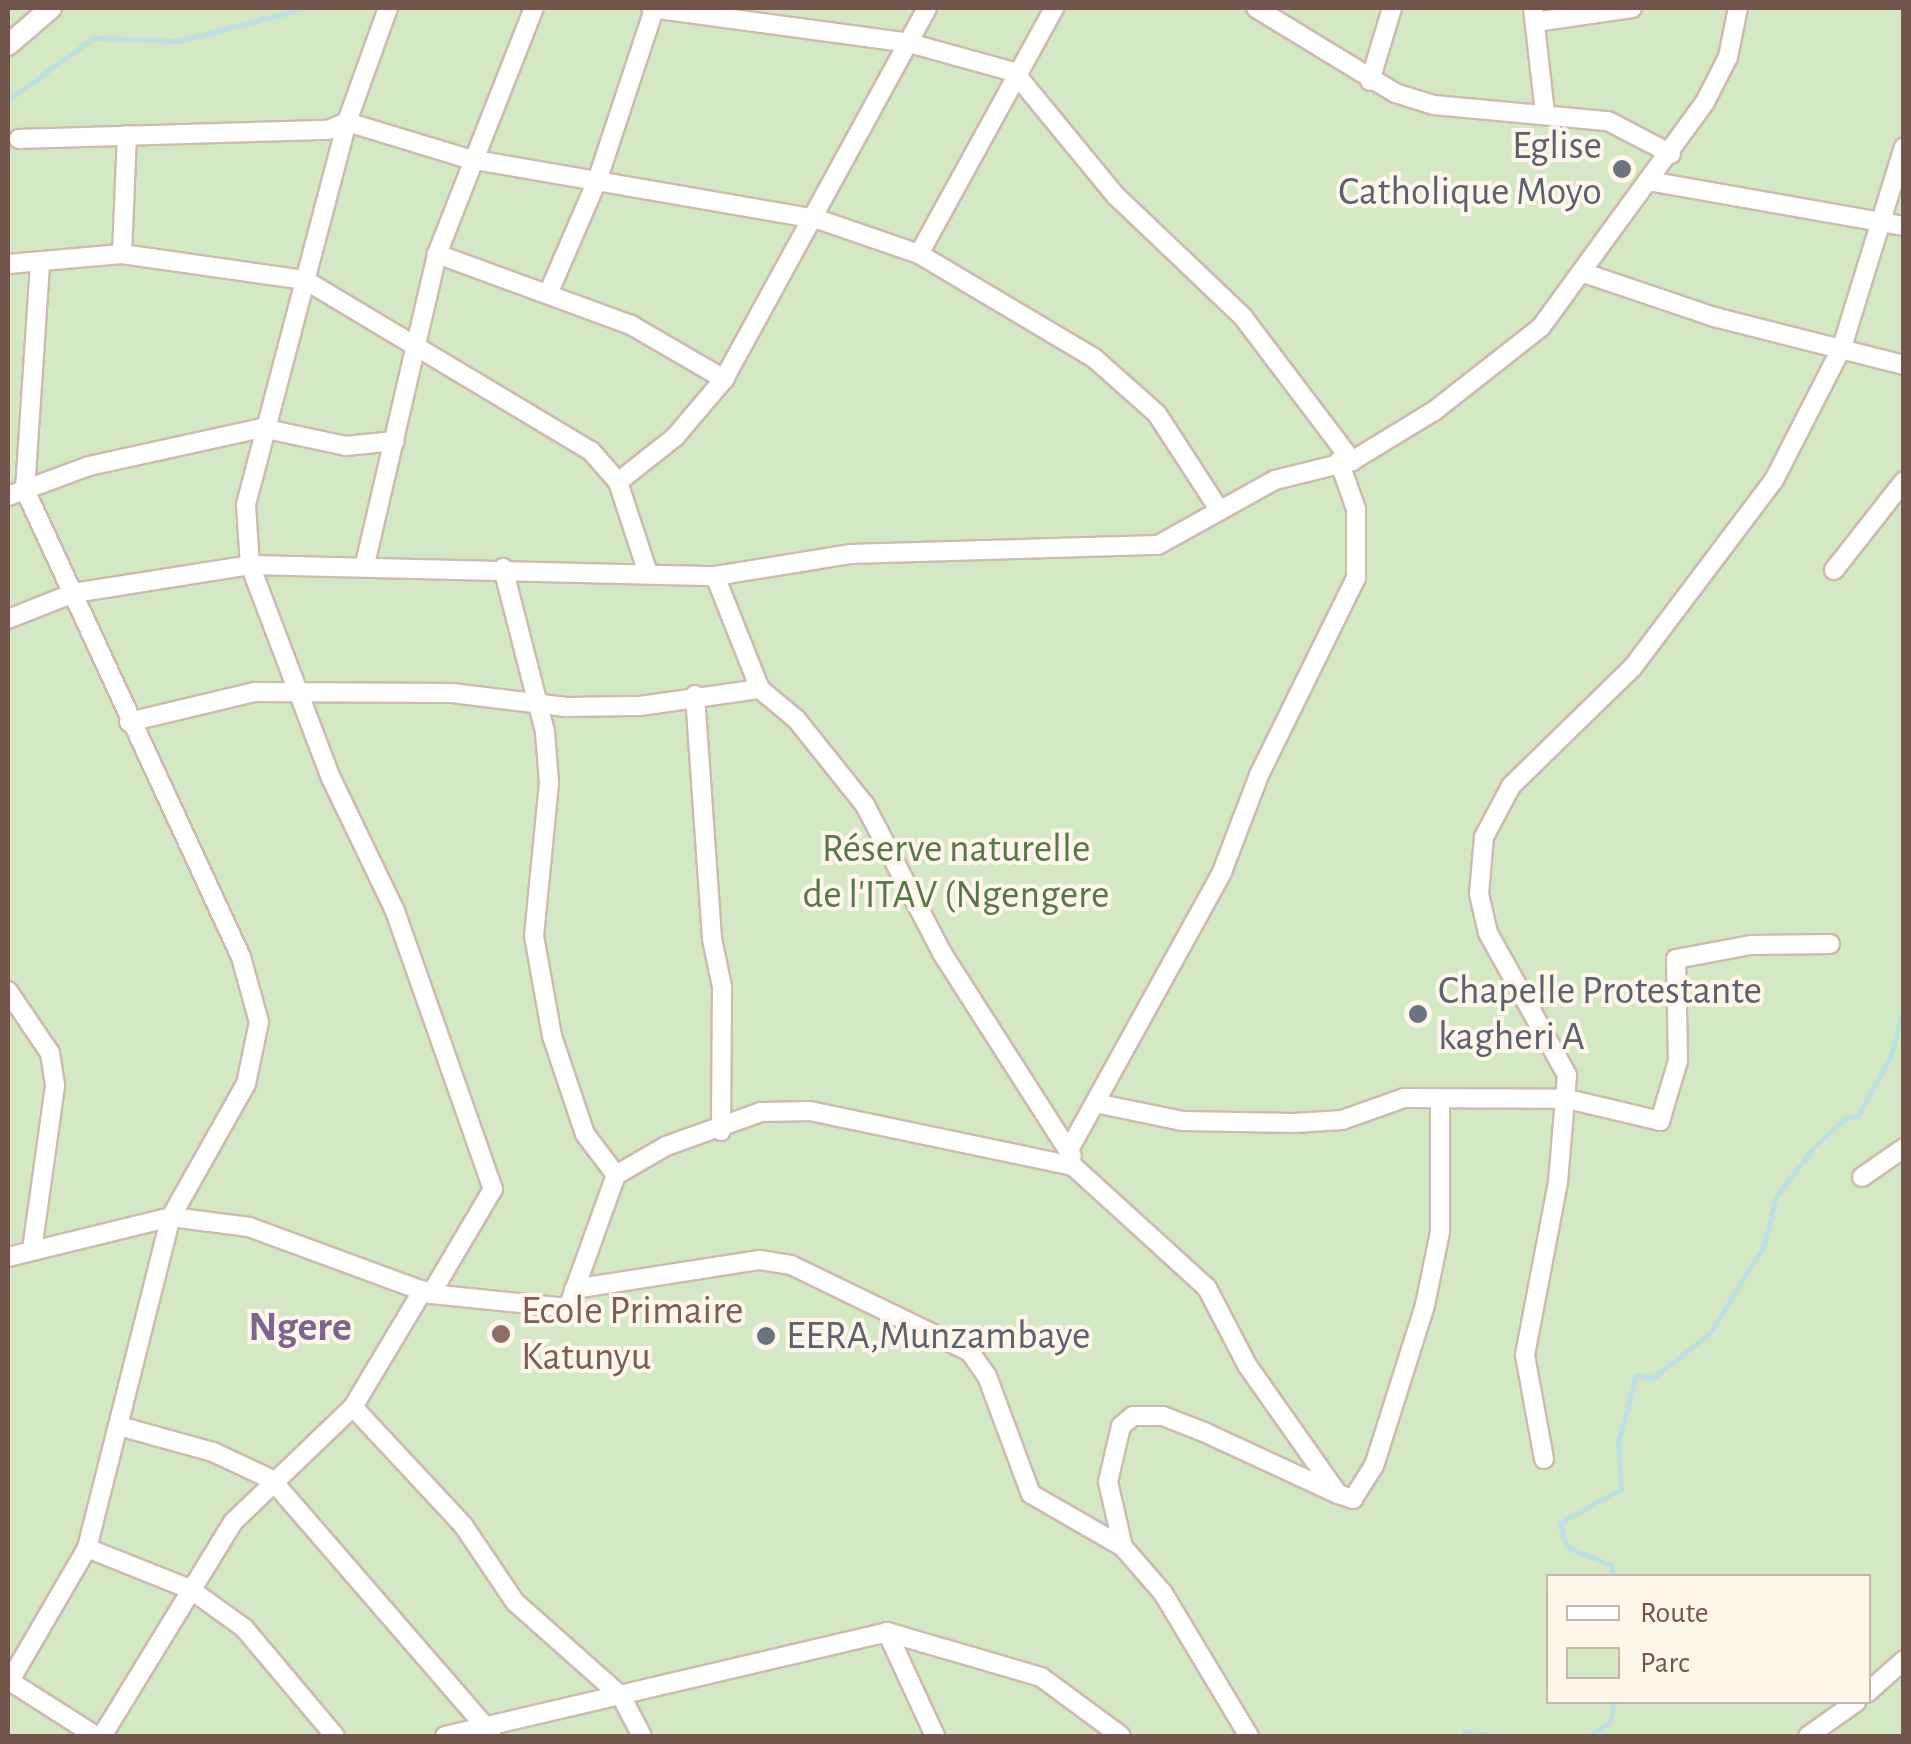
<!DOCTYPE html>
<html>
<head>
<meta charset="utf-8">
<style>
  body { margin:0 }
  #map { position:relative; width:1911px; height:1744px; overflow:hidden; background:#fbf1e5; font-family:"Alegreya Sans",sans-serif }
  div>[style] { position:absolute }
  .green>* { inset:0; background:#d5e8c4 }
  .stream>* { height:5px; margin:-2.5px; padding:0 2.5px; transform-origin:2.5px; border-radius:2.5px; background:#bbe1e3 }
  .roads { filter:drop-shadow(2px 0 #cebaaf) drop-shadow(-2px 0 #cebaaf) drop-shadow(0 2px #cebaaf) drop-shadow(0 -2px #cebaaf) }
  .minor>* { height:18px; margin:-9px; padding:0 9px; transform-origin:9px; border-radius:9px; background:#fff }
  .tertiary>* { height:20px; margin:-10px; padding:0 10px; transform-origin:10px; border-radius:10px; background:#fff }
  .dots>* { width:28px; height:28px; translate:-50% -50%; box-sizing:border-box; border:5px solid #fef5eb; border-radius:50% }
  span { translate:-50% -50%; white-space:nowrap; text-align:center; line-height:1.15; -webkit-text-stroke:8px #fef5eb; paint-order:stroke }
  .worship-label { font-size:40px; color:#5b616d }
  .right { translate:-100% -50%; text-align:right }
  .left { translate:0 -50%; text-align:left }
  .park-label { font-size:40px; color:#577844 }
  .education-label { font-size:40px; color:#785e54 }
  .neighbourhood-label { font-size:42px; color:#7c648e; font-weight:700 }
  .frame { position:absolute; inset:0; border:10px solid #72564c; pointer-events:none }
  .legend { position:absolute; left:1546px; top:1574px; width:325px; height:130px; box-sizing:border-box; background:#fef5eb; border:2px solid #c6b5ab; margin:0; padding:12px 18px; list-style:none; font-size:30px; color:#72564c }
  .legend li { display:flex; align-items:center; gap:20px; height:50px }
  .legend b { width:50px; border:2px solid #c6b5ab }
</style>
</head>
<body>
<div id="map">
  <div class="green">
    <div style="clip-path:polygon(evenodd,8px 8px,1903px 8px,1903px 1736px,8px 1736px,8px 8px,1548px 1576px,1868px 1576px,1868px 1702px,1548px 1702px,1548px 1576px)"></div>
  </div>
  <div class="stream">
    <div style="left:8px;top:100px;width:105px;rotate:-36.1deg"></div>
    <div style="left:93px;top:38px;width:86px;rotate:2deg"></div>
    <div style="left:179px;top:41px;width:130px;rotate:-14.7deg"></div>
    <div style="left:1613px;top:1576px;width:11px;rotate:-100deg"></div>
    <div style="left:1611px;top:1565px;width:48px;rotate:-157.8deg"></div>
    <div style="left:1567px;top:1547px;width:25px;rotate:-108deg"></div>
    <div style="left:1559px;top:1523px;width:71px;rotate:-28.7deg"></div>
    <div style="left:1621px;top:1489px;width:46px;rotate:-93.7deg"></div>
    <div style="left:1618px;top:1443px;width:70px;rotate:-75.2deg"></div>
    <div style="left:1636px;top:1375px;width:17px;rotate:10deg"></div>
    <div style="left:1653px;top:1378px;width:73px;rotate:-38.3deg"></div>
    <div style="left:1710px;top:1333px;width:103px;rotate:-58.5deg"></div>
    <div style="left:1764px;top:1245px;width:49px;rotate:-76deg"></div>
    <div style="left:1776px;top:1197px;width:61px;rotate:-52.9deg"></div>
    <div style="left:1813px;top:1148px;width:44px;rotate:-43.2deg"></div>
    <div style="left:1845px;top:1118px;width:13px;rotate:-9deg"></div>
    <div style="left:1858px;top:1116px;width:69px;rotate:-61.6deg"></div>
    <div style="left:1891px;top:1055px;width:51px;rotate:-75.1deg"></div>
    <div style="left:1464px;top:1731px;width:28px;rotate:10deg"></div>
    <div style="left:1588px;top:1736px;width:26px;rotate:-32deg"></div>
    <div style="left:1610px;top:1722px;width:20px;rotate:-79deg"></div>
  </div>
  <div class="roads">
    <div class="minor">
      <div style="left:388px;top:8px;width:121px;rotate:109.8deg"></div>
      <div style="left:347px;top:122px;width:396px;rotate:104.8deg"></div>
      <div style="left:246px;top:505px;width:60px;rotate:86.2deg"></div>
      <div style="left:250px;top:565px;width:228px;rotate:69.2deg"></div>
      <div style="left:331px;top:778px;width:148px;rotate:64.3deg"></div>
      <div style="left:395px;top:911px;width:295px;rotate:70.6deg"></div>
      <div style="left:493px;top:1189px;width:122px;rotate:120.6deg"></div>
      <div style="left:651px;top:8px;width:260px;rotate:7.7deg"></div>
      <div style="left:909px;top:43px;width:109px;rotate:15.4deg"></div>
      <div style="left:1014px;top:72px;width:161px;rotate:50.6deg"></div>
      <div style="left:1116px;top:196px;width:175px;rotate:43.6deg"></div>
      <div style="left:1243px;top:317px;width:181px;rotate:52.9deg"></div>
      <div style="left:1256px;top:8px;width:163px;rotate:31.4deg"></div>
      <div style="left:1395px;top:93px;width:41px;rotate:17.1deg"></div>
      <div style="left:1434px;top:105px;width:175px;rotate:5.3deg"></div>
      <div style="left:1608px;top:121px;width:71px;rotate:27.6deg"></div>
      <div style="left:1533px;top:8px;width:107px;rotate:83.5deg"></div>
      <div style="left:1535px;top:22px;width:98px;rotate:-8.2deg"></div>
      <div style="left:1370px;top:81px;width:76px;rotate:-73.2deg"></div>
      <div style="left:19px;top:139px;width:309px;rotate:-1.7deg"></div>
      <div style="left:328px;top:130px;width:21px;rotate:-23deg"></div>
      <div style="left:347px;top:122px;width:127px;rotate:16.9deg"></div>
      <div style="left:469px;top:159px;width:353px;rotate:9.8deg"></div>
      <div style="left:817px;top:219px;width:108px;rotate:18.9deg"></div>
      <div style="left:919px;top:254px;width:204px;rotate:30.7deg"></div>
      <div style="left:1094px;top:358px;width:84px;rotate:41.6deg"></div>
      <div style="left:1157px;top:414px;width:112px;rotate:57deg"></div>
      <div style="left:1648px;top:181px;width:260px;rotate:10deg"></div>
      <div style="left:122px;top:254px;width:119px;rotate:-87.6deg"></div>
      <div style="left:437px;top:254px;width:207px;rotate:20.1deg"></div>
      <div style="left:631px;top:325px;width:108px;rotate:30.1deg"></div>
      <div style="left:919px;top:254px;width:281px;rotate:-61.2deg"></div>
      <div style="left:8px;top:264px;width:114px;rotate:-5deg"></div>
      <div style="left:122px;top:254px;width:185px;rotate:8.1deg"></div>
      <div style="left:305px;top:280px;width:333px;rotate:30.9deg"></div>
      <div style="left:591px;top:451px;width:41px;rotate:48.9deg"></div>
      <div style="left:618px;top:482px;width:93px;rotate:71.8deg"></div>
      <div style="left:1587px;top:274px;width:134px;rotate:18.7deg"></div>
      <div style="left:1714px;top:317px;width:196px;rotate:14.2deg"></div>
      <div style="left:548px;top:294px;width:123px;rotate:-66.6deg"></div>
      <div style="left:597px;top:181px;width:180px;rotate:-71.6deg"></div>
      <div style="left:618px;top:482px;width:73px;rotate:-38.3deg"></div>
      <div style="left:675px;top:437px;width:76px;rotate:-49.8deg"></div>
      <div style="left:724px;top:379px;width:423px;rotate:-61.3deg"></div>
      <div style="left:8px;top:496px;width:86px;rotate:-20.3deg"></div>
      <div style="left:89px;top:466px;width:177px;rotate:-12.4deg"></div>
      <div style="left:262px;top:428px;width:86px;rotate:12.1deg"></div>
      <div style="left:346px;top:446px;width:49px;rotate:-5.8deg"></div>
      <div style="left:365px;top:564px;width:318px;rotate:-76.9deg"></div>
      <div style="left:437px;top:254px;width:264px;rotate:-68.5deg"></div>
      <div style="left:503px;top:568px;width:169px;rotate:75.6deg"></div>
      <div style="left:545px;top:732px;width:51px;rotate:85.5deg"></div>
      <div style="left:549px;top:783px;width:154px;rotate:95.6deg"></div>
      <div style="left:534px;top:936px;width:102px;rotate:79.8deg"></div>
      <div style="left:552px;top:1036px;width:103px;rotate:71.4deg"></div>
      <div style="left:585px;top:1134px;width:51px;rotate:52.9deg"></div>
      <div style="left:1834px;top:570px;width:113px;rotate:-51.8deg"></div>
      <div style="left:715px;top:576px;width:122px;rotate:68.3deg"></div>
      <div style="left:760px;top:689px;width:47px;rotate:39.8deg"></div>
      <div style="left:796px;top:719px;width:110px;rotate:51.3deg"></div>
      <div style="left:865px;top:805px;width:167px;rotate:62.5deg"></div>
      <div style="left:942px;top:953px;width:241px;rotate:57.4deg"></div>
      <div style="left:8px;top:619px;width:71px;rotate:-21.5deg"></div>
      <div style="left:74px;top:593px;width:178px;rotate:-9deg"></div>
      <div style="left:250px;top:565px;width:465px;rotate:1.4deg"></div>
      <div style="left:715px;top:576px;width:138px;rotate:-9.2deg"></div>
      <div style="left:851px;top:554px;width:307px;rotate:-1.7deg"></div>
      <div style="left:1158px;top:545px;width:134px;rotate:-29.1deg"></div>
      <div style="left:1275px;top:480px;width:79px;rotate:-13.9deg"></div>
      <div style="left:1352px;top:461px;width:96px;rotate:-31.4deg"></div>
      <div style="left:1434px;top:411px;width:136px;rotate:-38.1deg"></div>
      <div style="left:1541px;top:327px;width:278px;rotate:-53.9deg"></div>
      <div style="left:1705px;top:102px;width:51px;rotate:-62.9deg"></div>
      <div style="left:1728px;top:57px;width:50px;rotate:-78.5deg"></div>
      <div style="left:695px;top:695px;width:245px;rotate:86deg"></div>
      <div style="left:712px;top:939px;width:49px;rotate:78.2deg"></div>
      <div style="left:722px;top:987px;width:144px;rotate:90.4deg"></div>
      <div style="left:129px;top:722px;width:129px;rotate:-13.5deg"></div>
      <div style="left:254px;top:692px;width:198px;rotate:0.3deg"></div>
      <div style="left:452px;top:693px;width:115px;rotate:7deg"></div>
      <div style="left:566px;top:707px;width:74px;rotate:-0.8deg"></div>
      <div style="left:640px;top:706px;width:121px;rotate:-8.1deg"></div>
      <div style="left:8px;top:991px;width:75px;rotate:55.9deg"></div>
      <div style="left:50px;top:1053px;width:33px;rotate:81deg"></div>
      <div style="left:55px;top:1086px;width:166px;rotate:98deg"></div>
      <div style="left:1095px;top:1103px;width:90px;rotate:11.6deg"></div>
      <div style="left:1183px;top:1121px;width:112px;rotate:1deg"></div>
      <div style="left:1295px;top:1123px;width:47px;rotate:-3.7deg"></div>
      <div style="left:1342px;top:1120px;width:66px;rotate:-19.5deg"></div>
      <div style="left:1404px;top:1098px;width:164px;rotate:0.3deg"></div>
      <div style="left:1568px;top:1099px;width:95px;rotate:13.4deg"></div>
      <div style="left:1660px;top:1121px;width:63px;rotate:-73.3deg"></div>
      <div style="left:1678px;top:1061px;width:102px;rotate:-91.1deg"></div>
      <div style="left:1676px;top:959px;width:76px;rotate:-10.6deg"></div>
      <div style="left:1751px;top:945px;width:79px;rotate:-0.7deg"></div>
      <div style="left:1071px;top:1146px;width:313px;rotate:-61.1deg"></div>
      <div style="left:1222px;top:872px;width:104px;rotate:-69.1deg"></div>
      <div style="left:1259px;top:775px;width:220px;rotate:-63.8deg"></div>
      <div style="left:1356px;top:578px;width:69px;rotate:-90deg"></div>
      <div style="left:1356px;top:509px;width:51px;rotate:-109.5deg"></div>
      <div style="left:1862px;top:1177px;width:51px;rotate:-34.6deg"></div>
      <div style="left:8px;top:1257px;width:168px;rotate:-13.8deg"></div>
      <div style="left:171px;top:1217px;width:79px;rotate:7.3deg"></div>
      <div style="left:249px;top:1227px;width:194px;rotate:20.2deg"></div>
      <div style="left:431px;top:1294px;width:138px;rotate:5.8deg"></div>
      <div style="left:568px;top:1308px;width:141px;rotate:-70.2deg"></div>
      <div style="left:616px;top:1175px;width:58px;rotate:-30.1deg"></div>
      <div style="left:666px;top:1146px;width:101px;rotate:-19.7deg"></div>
      <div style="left:761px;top:1112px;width:49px;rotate:-1.2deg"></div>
      <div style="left:810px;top:1111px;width:269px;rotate:11.8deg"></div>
      <div style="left:1073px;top:1166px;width:181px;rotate:42.3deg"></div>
      <div style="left:1207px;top:1288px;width:87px;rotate:62.5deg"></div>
      <div style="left:1247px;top:1365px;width:158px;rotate:54.8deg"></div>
      <div style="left:1338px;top:1494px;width:148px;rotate:-155.2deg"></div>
      <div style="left:1204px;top:1432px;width:44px;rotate:-158.7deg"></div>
      <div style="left:1163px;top:1416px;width:30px;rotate:180deg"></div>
      <div style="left:1133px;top:1416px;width:16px;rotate:140deg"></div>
      <div style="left:1121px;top:1426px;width:57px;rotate:103.1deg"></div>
      <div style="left:1108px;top:1482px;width:67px;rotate:77deg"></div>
      <div style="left:574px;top:1289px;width:188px;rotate:-8.9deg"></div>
      <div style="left:760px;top:1260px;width:31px;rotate:9deg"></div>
      <div style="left:791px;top:1265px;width:199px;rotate:25.9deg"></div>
      <div style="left:970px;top:1352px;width:29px;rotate:55deg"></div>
      <div style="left:987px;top:1376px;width:126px;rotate:69.6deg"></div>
      <div style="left:1031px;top:1494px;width:106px;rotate:29.9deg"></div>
      <div style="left:1123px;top:1547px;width:61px;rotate:49deg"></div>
      <div style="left:1163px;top:1593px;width:167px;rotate:59deg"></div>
      <div style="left:353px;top:1407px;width:161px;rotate:47deg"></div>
      <div style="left:463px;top:1525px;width:93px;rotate:56deg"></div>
      <div style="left:515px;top:1602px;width:142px;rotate:41.6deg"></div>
      <div style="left:621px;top:1696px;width:45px;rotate:62.3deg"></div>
      <div style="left:119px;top:1426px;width:98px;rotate:15.5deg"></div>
      <div style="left:213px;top:1452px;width:64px;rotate:25deg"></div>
      <div style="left:271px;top:1479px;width:336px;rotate:49.1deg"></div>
      <div style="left:1544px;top:1459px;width:106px;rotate:-100.4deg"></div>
      <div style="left:1525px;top:1355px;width:176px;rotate:-79.2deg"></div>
      <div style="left:1558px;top:1182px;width:107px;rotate:-85.2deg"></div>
      <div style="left:1567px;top:1075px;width:162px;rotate:-119.1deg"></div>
      <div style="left:1488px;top:933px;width:40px;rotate:-103deg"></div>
      <div style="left:1479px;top:894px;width:57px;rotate:-85deg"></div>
      <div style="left:1484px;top:837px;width:58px;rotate:-62.1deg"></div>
      <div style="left:1511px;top:786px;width:170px;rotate:-44.3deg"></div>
      <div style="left:1633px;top:667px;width:234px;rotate:-53deg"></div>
      <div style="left:1774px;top:480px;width:149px;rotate:-62.9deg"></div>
      <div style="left:1842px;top:347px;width:209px;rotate:-72.8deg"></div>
      <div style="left:1338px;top:1494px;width:16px;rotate:18deg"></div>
      <div style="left:1353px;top:1499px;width:39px;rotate:-58deg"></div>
      <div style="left:1374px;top:1466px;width:169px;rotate:-72.4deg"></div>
      <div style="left:1425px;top:1305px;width:75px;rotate:-78.4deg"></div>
      <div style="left:1440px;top:1232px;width:133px;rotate:-90deg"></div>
      <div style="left:87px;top:1548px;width:111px;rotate:21.7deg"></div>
      <div style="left:190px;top:1589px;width:67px;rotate:35.8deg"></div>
      <div style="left:244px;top:1628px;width:141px;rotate:49.9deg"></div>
      <div style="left:887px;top:1632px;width:115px;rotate:65.2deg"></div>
      <div style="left:8px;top:1680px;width:104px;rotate:32.5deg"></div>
      <div style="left:8px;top:1684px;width:157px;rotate:-59.8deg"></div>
      <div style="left:87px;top:1548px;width:341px;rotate:-75.8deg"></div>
      <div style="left:171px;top:1217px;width:153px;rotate:-60.6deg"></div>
      <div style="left:246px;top:1084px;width:63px;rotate:-78.2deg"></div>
      <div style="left:259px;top:1022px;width:67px;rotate:-105.5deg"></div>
      <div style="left:241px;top:957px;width:515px;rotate:-114.82deg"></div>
      <div style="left:25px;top:490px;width:225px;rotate:-86.2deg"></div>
      <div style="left:1868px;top:1692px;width:48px;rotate:-41.6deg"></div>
      <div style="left:102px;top:1736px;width:251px;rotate:-58.5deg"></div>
      <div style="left:233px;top:1522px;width:166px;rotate:-43.8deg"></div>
      <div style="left:353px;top:1407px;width:136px;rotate:-59.1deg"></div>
      <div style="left:445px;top:1736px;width:454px;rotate:-13.2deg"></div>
      <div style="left:887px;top:1632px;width:160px;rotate:16.3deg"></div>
      <div style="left:1041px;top:1677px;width:99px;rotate:36.4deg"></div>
      <div style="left:1808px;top:1736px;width:59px;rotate:-35.3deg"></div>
    </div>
    <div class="tertiary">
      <div style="left:8px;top:45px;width:57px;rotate:-40.7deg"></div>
    </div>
  </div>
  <div class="dots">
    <div style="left:1622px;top:169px;background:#6b7280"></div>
    <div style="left:1418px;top:1014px;background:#6b7280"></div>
    <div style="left:501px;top:1334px;background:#8d6e63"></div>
    <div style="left:766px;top:1336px;background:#6b7280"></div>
  </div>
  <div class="worship-label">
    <span class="right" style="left:1602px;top:169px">Eglise<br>Catholique Moyo</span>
    <span class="left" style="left:1438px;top:1014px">Chapelle Protestante<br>kagheri A</span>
    <span class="left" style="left:786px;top:1336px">EERA,Munzambaye</span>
  </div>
  <div class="park-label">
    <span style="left:956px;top:872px">Réserve naturelle<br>de l'ITAV (Ngengere</span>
  </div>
  <div class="education-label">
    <span class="left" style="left:521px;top:1334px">Ecole Primaire<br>Katunyu</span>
  </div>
  <div class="neighbourhood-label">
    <span style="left:300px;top:1327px">Ngere</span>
  </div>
  <div class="frame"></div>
  <ul class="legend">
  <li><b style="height:12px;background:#fff"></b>Route</li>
  <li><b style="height:28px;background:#d5e8c4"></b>Parc</li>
  </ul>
</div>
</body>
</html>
